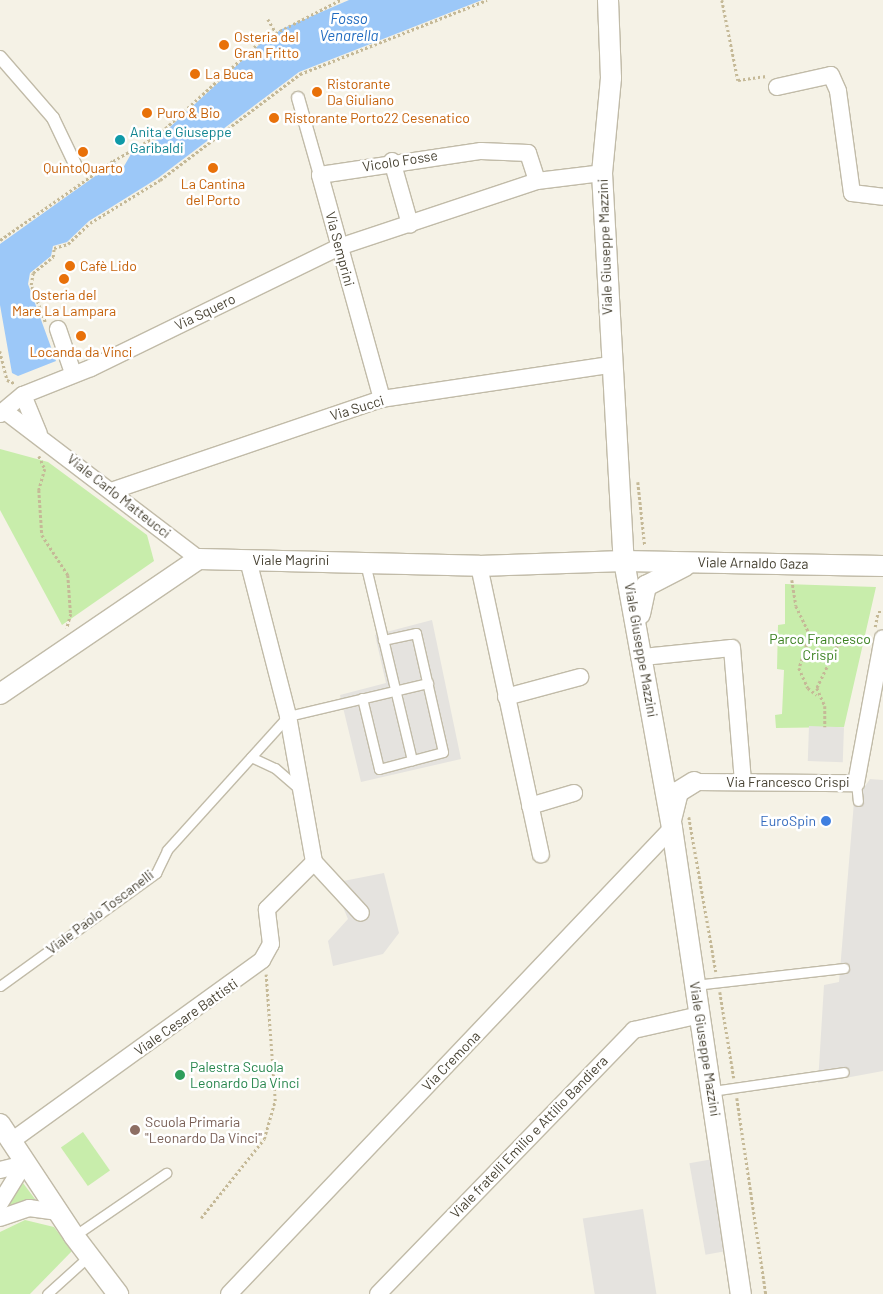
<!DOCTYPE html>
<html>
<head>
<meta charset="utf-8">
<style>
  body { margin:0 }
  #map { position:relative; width:883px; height:1294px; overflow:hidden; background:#f5f2e6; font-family:Barlow,sans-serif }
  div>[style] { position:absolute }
  .green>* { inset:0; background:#c8edab; transform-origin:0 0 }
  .parking>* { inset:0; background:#e5e3df; transform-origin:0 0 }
  .water>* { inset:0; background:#9cc8f8 }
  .path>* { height:2.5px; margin-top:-1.25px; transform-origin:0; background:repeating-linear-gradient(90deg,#c5b997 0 2.5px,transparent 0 5px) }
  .roads { filter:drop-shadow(1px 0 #c1bba8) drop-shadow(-1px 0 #c1bba8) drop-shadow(0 1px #c1bba8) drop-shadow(0 -1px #c1bba8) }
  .service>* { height:9px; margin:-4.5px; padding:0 4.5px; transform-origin:4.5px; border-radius:4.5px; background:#fff }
  .pedestrian>* { height:12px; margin:-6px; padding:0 6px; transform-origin:6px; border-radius:6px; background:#fff }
  .minor>* { height:16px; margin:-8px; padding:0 8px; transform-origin:8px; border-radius:8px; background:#fff }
  .tertiary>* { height:20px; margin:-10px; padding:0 10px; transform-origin:10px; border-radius:10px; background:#fff }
  .dots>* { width:14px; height:14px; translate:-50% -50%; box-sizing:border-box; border:2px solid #fff; border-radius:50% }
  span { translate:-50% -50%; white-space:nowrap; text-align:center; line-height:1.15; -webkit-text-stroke:5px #fff; paint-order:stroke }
  .food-label { font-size:14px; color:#c56008 }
  .left { translate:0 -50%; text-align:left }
  .culture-label { font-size:14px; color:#0d838f }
  .street-label { font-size:14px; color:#484334 }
  .park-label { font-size:14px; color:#3b8121 }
  .shop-label { font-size:14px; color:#366cbe }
  .right { translate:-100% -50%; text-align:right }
  .leisure-label { font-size:14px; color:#27864d }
  .education-label { font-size:14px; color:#785e54 }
  .water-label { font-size:15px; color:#226cc0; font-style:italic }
</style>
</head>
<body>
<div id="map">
  <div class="green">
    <div style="clip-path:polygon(0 449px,48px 462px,147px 535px,154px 561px,62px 625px,0 510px)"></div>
    <div style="clip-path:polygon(785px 584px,876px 587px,844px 727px,776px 728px,775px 715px,782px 714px,784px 670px,777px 669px,778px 625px,785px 624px)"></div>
    <div style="left:83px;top:1132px;width:47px;height:27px;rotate:55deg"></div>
    <div style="clip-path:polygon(23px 1183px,38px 1203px,7px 1208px)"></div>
    <div style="clip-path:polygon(25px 1220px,54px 1227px,72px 1251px,30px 1294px,0 1294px,0 1232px)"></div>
  </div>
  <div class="parking">
    <div style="clip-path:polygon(432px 620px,461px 759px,361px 782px,340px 695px,386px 683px,375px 635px)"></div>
    <div style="left:809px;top:726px;width:35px;height:35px;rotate:2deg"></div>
    <div style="clip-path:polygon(870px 779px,883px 780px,883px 1071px,818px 1083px,824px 985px,839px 982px,854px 802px)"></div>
    <div style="clip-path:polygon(384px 873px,399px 933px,383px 954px,333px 966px,328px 941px,348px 919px,333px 883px)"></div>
    <div style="left:713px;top:1159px;width:93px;height:24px;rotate:80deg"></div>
    <div style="left:643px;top:1209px;width:86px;height:61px;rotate:81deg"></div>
  </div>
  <div class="water">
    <div style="clip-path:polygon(349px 0,482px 0,299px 72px,158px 178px,89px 221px,67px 242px,53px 246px,51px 256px,30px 273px,28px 284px,56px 361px,18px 376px,12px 373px,0 305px,0 244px,115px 162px,118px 169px,123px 168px,131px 154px,156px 140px,260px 44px,282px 29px)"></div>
  </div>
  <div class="path">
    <div style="left:722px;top:0;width:82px;rotate:78.7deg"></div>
    <div style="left:738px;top:80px;width:29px;rotate:-8deg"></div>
    <div style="left:268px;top:19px;width:14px;rotate:60deg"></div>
    <div style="left:0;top:240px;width:138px;rotate:-35deg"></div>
    <div style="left:113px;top:161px;width:52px;rotate:-30deg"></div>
    <div style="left:158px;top:135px;width:141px;rotate:-42.4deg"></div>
    <div style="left:262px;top:40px;width:88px;rotate:-27.1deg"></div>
    <div style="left:45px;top:322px;width:40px;rotate:-111deg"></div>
    <div style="left:31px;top:285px;width:12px;rotate:-81deg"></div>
    <div style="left:33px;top:273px;width:26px;rotate:-39deg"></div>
    <div style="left:53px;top:257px;width:9px;rotate:-84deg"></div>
    <div style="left:54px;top:248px;width:15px;rotate:-16deg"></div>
    <div style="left:68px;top:244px;width:30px;rotate:-44deg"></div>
    <div style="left:90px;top:223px;width:82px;rotate:-31.6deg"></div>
    <div style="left:160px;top:180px;width:176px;rotate:-37.1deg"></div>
    <div style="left:300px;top:74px;width:201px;rotate:-21.6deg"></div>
    <div style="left:0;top:351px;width:30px;rotate:76deg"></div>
    <div style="left:7px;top:380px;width:8px;rotate:23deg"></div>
    <div style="left:39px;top:456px;width:14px;rotate:65deg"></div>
    <div style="left:45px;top:469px;width:22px;rotate:106deg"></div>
    <div style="left:39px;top:490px;width:45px;rotate:86.2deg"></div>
    <div style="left:42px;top:535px;width:48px;rotate:57deg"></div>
    <div style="left:68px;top:575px;width:39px;rotate:86deg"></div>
    <div style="left:71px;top:614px;width:15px;rotate:106deg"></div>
    <div style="left:638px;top:482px;width:64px;rotate:83.8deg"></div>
    <div style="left:792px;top:580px;width:26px;rotate:81deg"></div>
    <div style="left:796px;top:606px;width:32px;rotate:64deg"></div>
    <div style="left:810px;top:635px;width:30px;rotate:20deg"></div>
    <div style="left:838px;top:645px;width:48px;rotate:116deg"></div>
    <div style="left:817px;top:688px;width:20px;rotate:66deg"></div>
    <div style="left:825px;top:706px;width:21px;rotate:90deg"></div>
    <div style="left:875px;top:627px;width:15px;rotate:-79deg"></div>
    <div style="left:878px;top:612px;width:5px"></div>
    <div style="left:810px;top:635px;width:35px;rotate:108deg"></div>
    <div style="left:799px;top:668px;width:22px;rotate:66deg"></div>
    <div style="left:808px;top:688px;width:11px;rotate:38deg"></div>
    <div style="left:838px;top:645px;width:31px;rotate:-9deg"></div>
    <div style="left:689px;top:817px;width:157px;rotate:80.1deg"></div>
    <div style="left:720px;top:992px;width:87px;rotate:80.8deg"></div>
    <div style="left:737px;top:1098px;width:198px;rotate:81.6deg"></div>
    <div style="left:201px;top:1218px;width:101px;rotate:-51.4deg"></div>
    <div style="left:264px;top:1139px;width:40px;rotate:-74deg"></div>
    <div style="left:275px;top:1101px;width:127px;rotate:-94.1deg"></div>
  </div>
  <div class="roads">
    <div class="service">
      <div style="left:365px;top:563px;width:203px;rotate:76.6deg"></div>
      <div style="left:362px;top:698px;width:73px;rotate:76.5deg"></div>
      <div style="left:379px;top:769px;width:66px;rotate:-14.9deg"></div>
      <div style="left:443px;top:752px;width:122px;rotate:-102.8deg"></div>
      <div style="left:416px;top:633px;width:34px;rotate:168deg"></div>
      <div style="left:251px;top:757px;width:26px;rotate:25deg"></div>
      <div style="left:275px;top:768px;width:33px;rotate:41deg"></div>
      <div style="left:856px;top:783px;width:18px;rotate:84deg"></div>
      <div style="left:695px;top:985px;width:150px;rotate:-6.5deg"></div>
      <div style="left:0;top:986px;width:193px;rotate:-35.9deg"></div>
      <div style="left:156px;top:873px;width:25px;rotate:-64deg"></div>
      <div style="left:167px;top:850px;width:181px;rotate:-47.9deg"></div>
      <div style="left:288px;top:716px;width:144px;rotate:-13.3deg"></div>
      <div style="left:712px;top:1091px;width:133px;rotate:-8.2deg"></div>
      <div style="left:74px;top:1236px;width:112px;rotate:-34.4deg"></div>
      <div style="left:47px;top:1294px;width:57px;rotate:-42.1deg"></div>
    </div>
    <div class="pedestrian">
      <div style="left:0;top:57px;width:81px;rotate:49deg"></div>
      <div style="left:53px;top:118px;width:53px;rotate:64.4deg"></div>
      <div style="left:298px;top:98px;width:80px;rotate:74.1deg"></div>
    </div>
    <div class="minor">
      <div style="left:777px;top:87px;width:55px;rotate:-12.5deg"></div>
      <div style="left:831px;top:75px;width:17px;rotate:66deg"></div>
      <div style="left:838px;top:91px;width:103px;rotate:82.2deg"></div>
      <div style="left:852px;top:193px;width:31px;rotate:7deg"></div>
      <div style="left:392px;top:161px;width:66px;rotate:74.1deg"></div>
      <div style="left:58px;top:329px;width:46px;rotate:71.2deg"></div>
      <div style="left:23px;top:395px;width:42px;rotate:67.7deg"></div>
      <div style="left:382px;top:399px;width:232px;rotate:-105.5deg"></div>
      <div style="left:320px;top:175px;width:163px;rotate:-8.5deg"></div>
      <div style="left:481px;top:151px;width:47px;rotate:2.4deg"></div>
      <div style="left:528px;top:153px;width:29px;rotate:72deg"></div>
      <div style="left:6px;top:412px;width:243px;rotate:37.3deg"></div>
      <div style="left:0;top:414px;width:30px;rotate:-40deg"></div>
      <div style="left:23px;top:395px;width:73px;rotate:-21.7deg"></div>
      <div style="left:91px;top:368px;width:276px;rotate:-26deg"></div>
      <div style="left:339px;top:247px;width:209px;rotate:-18.4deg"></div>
      <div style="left:537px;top:181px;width:65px;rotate:-7deg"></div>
      <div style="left:114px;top:490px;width:283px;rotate:-18.8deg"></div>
      <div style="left:382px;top:399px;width:231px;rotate:-8.5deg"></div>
      <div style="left:248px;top:560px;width:161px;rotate:75.6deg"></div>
      <div style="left:288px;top:716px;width:148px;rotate:79.9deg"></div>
      <div style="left:314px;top:862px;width:69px;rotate:47.3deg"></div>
      <div style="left:479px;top:566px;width:295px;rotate:77.9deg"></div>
      <div style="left:643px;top:657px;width:89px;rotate:-5.8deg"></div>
      <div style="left:732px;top:648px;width:134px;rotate:85.3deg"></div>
      <div style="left:506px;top:697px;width:77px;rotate:-15.1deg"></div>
      <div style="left:694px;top:782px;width:162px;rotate:0.4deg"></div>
      <div style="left:856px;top:783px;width:147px;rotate:-79.5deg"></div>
      <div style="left:530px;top:806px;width:46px;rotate:-16.5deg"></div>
      <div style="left:10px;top:1142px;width:311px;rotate:-35.8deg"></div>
      <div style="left:262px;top:960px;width:18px;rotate:-61deg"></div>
      <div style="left:271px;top:944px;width:35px;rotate:-97deg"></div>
      <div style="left:267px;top:909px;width:66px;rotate:-45deg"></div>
      <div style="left:0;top:1170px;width:25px;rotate:-14deg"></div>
      <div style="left:0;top:1203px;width:46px;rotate:-58.4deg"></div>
      <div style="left:0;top:1218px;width:31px;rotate:-19deg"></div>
      <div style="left:29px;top:1208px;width:28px;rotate:8deg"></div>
      <div style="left:229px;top:1294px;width:643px;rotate:-46.45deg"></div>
      <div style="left:378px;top:1294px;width:368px;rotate:-45.9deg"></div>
      <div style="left:634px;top:1030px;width:68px;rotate:-12.8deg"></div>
    </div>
    <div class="tertiary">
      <div style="left:608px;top:0;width:78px;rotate:87.8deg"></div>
      <div style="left:611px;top:78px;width:95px;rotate:95.4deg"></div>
      <div style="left:602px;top:173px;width:389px;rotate:86.8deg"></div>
      <div style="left:624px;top:561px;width:271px;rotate:79.8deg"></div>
      <div style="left:672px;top:828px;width:471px;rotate:81.6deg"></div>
      <div style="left:640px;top:614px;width:29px;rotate:-78deg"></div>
      <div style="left:646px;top:586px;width:44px;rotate:-27.1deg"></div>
      <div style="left:0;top:694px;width:240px;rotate:-34.2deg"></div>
      <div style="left:199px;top:559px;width:280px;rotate:1.4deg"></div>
      <div style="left:479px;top:566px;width:145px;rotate:-2deg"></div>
      <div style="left:624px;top:561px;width:259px;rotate:1.1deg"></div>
      <div style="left:671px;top:820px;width:29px;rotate:-76deg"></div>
      <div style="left:678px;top:792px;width:19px;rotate:-32deg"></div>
      <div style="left:0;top:1124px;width:134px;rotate:56.5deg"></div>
      <div style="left:74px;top:1236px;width:73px;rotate:52.8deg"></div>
    </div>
  </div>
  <div class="dots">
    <div style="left:224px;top:45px;background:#e8710a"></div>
    <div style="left:195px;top:74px;background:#e8710a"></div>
    <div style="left:317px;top:92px;background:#e8710a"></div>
    <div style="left:147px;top:113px;background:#e8710a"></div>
    <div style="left:274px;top:118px;background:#e8710a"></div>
    <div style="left:120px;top:140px;background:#0f9aa8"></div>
    <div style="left:83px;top:152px;background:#e8710a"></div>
    <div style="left:213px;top:168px;background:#e8710a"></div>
    <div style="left:70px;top:266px;background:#e8710a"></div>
    <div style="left:64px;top:279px;background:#e8710a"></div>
    <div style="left:81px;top:336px;background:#e8710a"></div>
    <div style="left:826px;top:821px;background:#3f7fe0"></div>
    <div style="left:180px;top:1075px;background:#2e9e5b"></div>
    <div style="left:135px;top:1130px;background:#8d6e63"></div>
  </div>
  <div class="food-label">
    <span class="left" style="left:234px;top:45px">Osteria del<br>Gran Fritto</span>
    <span class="left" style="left:205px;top:74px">La Buca</span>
    <span class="left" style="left:327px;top:92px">Ristorante<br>Da Giuliano</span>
    <span class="left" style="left:157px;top:113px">Puro &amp; Bio</span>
    <span class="left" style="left:284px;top:118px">Ristorante Porto22 Cesenatico</span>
    <span style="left:83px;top:168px">QuintoQuarto</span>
    <span style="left:213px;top:192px">La Cantina<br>del Porto</span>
    <span class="left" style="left:80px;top:266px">Cafè Lido</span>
    <span style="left:64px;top:303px">Osteria del<br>Mare La Lampara</span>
    <span style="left:81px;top:352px">Locanda da Vinci</span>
  </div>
  <div class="culture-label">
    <span class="left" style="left:130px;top:140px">Anita e Giuseppe<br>Garibaldi</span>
  </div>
  <div class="street-label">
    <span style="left:400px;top:161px;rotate:-9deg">Vicolo Fosse</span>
    <span style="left:605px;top:247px;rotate:-92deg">Viale Giuseppe Mazzini</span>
    <span style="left:340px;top:249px;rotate:75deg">Via Semprini</span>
    <span style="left:205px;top:312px;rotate:-26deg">Via Squero</span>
    <span style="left:357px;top:408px;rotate:-17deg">Via Succi</span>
    <span style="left:119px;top:496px;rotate:38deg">Viale Carlo Matteucci</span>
    <span style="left:291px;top:560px">Viale Magrini</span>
    <span style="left:753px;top:563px;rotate:1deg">Viale Arnaldo Gaza</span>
    <span style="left:641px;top:650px;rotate:80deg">Viale Giuseppe Mazzini</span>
    <span style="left:788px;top:782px">Via Francesco Crispi</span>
    <span style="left:100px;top:912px;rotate:-37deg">Viale Paolo Toscanelli</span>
    <span style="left:186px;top:1017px;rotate:-35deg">Viale Cesare Battisti</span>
    <span style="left:705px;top:1049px;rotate:81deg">Viale Giuseppe Mazzini</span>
    <span style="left:451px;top:1061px;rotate:-46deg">Via Cremona</span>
    <span style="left:529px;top:1137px;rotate:-46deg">Viale fratelli Emilio e Attilio Bandiera</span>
  </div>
  <div class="park-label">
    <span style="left:820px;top:647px">Parco Francesco<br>Crispi</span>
  </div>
  <div class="shop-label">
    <span class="right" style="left:816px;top:821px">EuroSpin</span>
  </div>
  <div class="leisure-label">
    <span class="left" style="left:190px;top:1075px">Palestra Scuola<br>Leonardo Da Vinci</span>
  </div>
  <div class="education-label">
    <span class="left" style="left:145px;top:1130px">Scuola Primaria<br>"Leonardo Da Vinci"</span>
  </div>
  <div class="water-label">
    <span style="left:349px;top:27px">Fosso<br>Venarella</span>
  </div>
</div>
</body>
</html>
